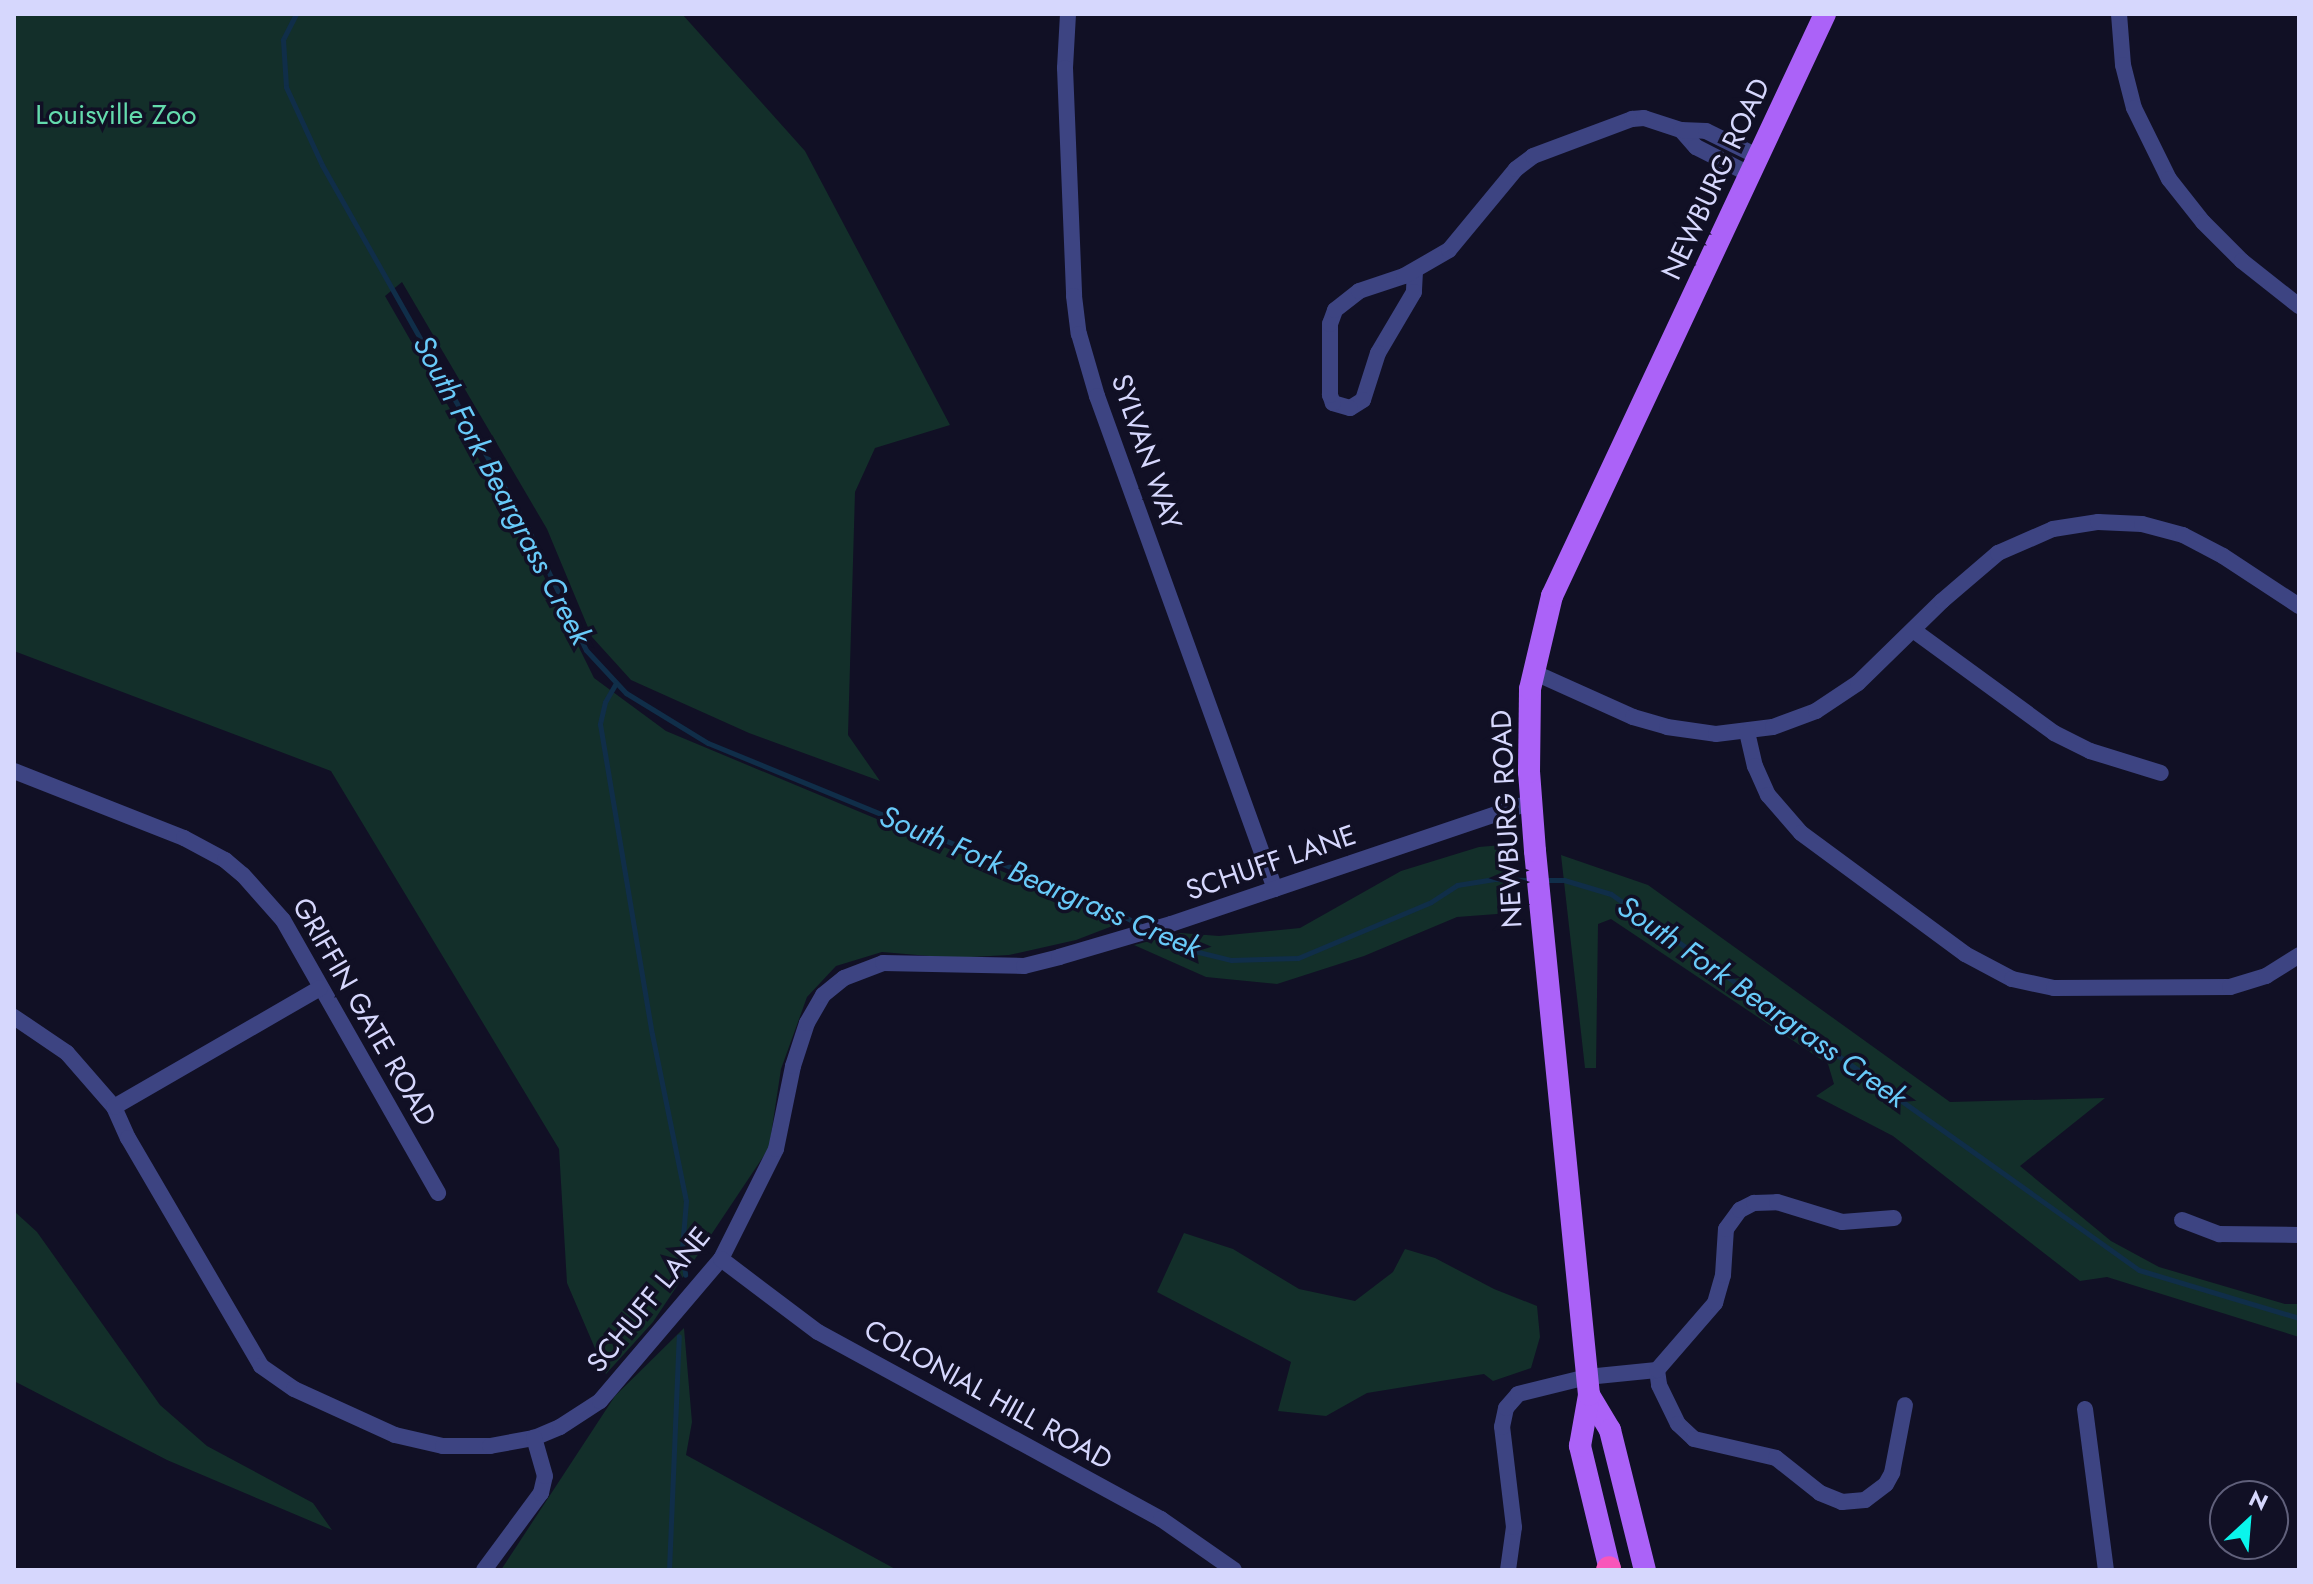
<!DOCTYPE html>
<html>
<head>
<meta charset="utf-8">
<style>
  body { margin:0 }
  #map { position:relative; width:2313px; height:1584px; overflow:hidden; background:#111025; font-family:Jost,sans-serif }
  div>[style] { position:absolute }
  .green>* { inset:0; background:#132f2a }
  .stream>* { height:5px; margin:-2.5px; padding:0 2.5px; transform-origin:2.5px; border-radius:2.5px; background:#102e49 }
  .minor>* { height:16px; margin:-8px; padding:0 8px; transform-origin:8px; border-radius:8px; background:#3d4482 }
  .major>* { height:22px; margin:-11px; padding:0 11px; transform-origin:11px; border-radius:11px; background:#ab62f8 }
  .highway>* { height:24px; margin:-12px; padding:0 12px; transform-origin:12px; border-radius:12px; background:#f856ba }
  span { translate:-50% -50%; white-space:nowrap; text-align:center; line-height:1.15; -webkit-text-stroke:7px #111025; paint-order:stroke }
  .park-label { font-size:28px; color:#64dbad }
  .street-label { font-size:28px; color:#d6d7fd }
  .water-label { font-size:30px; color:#68caf9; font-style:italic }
  .frame { position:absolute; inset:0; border:16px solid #d6d7fd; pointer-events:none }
  .north { position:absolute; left:2209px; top:1480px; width:80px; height:80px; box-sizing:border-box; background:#111025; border:2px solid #60607b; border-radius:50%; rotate:26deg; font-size:22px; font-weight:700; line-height:32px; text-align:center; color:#d6d7fd }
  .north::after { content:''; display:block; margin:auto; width:28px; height:36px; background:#0af5ec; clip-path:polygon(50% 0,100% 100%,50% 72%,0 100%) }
</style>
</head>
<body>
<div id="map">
  <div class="green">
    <div style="clip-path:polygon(14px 14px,682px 14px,805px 151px,950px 425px,875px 448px,855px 492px,848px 735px,880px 781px,749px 733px,631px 680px,592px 637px,547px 529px,402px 282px,385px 296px,531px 550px,594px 678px,666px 731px,1123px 922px,1076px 940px,1009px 955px,953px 958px,882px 952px,836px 966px,807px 997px,781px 1069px,769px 1148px,653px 1322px,606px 1374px,567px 1283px,559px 1149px,331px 771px,14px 651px)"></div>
    <div style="clip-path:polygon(1502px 845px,1510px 913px,1457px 917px,1364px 956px,1277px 984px,1206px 977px,1134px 945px,1181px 933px,1219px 936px,1300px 928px,1401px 871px,1479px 847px)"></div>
    <div style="clip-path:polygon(1561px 855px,1648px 885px,1950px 1102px,2105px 1098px,2020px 1166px,2111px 1241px,2159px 1267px,2285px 1304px,2299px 1304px,2299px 1337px,2107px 1277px,2080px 1281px,1893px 1136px,1816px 1096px,1834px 1084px,1828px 1064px,1611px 919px,1598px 924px,1596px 1068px,1585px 1068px)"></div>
    <div style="clip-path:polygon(14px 1211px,37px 1232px,160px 1405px,207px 1446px,313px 1503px,332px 1530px,167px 1460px,14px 1381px)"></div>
    <div style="clip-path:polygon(1184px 1233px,1233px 1249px,1299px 1289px,1355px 1301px,1393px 1272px,1405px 1249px,1435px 1258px,1494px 1289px,1537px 1306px,1540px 1337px,1531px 1368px,1493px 1381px,1484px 1374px,1367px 1393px,1326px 1416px,1278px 1411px,1291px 1362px,1157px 1292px)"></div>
    <div style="clip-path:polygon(684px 1328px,692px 1422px,686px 1455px,897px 1570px,501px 1570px,615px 1396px)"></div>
  </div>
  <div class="stream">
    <div style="left:296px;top:14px;width:29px;rotate:117deg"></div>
    <div style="left:283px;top:40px;width:47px;rotate:86.3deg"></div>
    <div style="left:286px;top:87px;width:86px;rotate:65.2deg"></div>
    <div style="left:322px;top:165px;width:418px;rotate:60.5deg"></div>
    <div style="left:528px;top:529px;width:134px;rotate:64.4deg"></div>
    <div style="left:586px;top:650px;width:59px;rotate:47.1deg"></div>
    <div style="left:626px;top:693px;width:96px;rotate:31.4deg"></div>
    <div style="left:708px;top:743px;width:431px;rotate:22.3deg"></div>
    <div style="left:1107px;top:907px;width:41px;rotate:29.1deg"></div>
    <div style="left:616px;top:683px;width:22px;rotate:120deg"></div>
    <div style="left:605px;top:702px;width:23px;rotate:103deg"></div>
    <div style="left:600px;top:724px;width:314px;rotate:80.5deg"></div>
    <div style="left:652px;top:1034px;width:170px;rotate:78.5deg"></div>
    <div style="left:686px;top:1201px;width:48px;rotate:94.8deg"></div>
    <div style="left:682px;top:1249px;width:26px;rotate:83deg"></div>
    <div style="left:1545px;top:880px;width:19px"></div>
    <div style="left:1564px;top:880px;width:49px;rotate:16.6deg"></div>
    <div style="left:1611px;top:894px;width:648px;rotate:35.46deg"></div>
    <div style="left:2139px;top:1270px;width:167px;rotate:16.7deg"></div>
    <div style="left:1155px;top:934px;width:26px;rotate:29deg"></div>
    <div style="left:1178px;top:947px;width:55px;rotate:13.8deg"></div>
    <div style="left:1231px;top:960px;width:67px;rotate:-1.7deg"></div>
    <div style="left:1298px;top:958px;width:144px;rotate:-22.8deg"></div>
    <div style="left:1431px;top:902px;width:31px;rotate:-33deg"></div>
    <div style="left:1457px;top:885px;width:38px;rotate:-9deg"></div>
    <div style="left:1495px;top:879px;width:36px;rotate:2deg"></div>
    <div style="left:669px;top:1570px;width:234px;rotate:-87.6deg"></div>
  </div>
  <div class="minor">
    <div style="left:1068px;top:14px;width:54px;rotate:93.2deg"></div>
    <div style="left:1065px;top:68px;width:228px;rotate:87.7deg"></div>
    <div style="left:1074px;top:296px;width:38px;rotate:83deg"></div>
    <div style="left:1079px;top:334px;width:65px;rotate:73.8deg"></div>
    <div style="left:1097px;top:396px;width:524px;rotate:70.15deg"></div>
    <div style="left:2119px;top:14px;width:51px;rotate:85.5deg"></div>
    <div style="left:2123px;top:65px;width:44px;rotate:75.7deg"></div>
    <div style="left:2134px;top:108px;width:79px;rotate:63.8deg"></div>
    <div style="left:2169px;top:179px;width:55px;rotate:51.7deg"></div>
    <div style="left:2203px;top:222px;width:55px;rotate:45deg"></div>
    <div style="left:2242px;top:261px;width:73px;rotate:38.3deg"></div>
    <div style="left:1681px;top:130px;width:23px;rotate:49deg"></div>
    <div style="left:1696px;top:147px;width:62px;rotate:27deg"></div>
    <div style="left:1415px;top:271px;width:21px;rotate:93deg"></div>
    <div style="left:1414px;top:292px;width:71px;rotate:120.5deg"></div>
    <div style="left:1378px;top:353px;width:49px;rotate:107.7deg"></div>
    <div style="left:1363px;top:400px;width:15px;rotate:148deg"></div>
    <div style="left:1350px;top:408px;width:18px;rotate:-164deg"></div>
    <div style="left:1333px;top:403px;width:9px;rotate:-111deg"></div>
    <div style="left:1330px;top:395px;width:71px;rotate:-90deg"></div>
    <div style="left:1330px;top:324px;width:15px;rotate:-70deg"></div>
    <div style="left:1335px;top:310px;width:31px;rotate:-38deg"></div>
    <div style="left:1359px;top:291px;width:47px;rotate:-18.4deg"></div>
    <div style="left:1404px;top:276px;width:52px;rotate:-30deg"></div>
    <div style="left:1449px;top:250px;width:105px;rotate:-50.4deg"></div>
    <div style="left:1516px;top:169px;width:21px;rotate:-37deg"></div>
    <div style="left:1533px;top:156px;width:106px;rotate:-20.5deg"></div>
    <div style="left:1632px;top:119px;width:12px;rotate:-5deg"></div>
    <div style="left:1644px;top:118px;width:39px;rotate:18deg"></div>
    <div style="left:1681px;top:130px;width:25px;rotate:2deg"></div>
    <div style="left:1706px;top:131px;width:59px;rotate:26.1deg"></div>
    <div style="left:1913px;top:630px;width:175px;rotate:36.1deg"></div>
    <div style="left:2054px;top:733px;width:40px;rotate:26.6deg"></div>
    <div style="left:2090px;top:751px;width:74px;rotate:17.2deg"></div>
    <div style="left:1533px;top:672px;width:110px;rotate:24.2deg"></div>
    <div style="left:1633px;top:717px;width:35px;rotate:16deg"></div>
    <div style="left:1667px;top:727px;width:49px;rotate:8.1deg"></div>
    <div style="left:1716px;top:734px;width:57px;rotate:-7deg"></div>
    <div style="left:1773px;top:727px;width:46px;rotate:-20.4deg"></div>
    <div style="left:1816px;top:711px;width:50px;rotate:-33.7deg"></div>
    <div style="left:1858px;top:683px;width:117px;rotate:-44.3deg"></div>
    <div style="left:1942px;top:601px;width:74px;rotate:-40.6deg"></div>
    <div style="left:1998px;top:553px;width:60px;rotate:-23.6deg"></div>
    <div style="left:2053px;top:529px;width:46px;rotate:-8.8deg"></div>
    <div style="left:2098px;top:522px;width:44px;rotate:2.6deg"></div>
    <div style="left:2142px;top:524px;width:42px;rotate:15deg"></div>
    <div style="left:2183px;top:535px;width:45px;rotate:27.7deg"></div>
    <div style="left:2223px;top:556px;width:91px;rotate:33.3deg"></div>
    <div style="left:1747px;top:732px;width:35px;rotate:77deg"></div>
    <div style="left:1755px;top:766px;width:32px;rotate:66deg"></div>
    <div style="left:1768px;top:795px;width:50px;rotate:49deg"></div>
    <div style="left:1801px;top:833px;width:204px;rotate:36.4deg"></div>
    <div style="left:1965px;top:954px;width:53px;rotate:28deg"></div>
    <div style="left:2012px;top:979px;width:43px;rotate:12.1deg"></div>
    <div style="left:2054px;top:988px;width:176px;rotate:-0.3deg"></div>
    <div style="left:2230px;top:987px;width:38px;rotate:-17deg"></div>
    <div style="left:2266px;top:976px;width:39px;rotate:-32deg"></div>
    <div style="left:14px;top:771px;width:183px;rotate:21.5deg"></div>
    <div style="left:184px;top:838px;width:47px;rotate:28.2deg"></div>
    <div style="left:225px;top:860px;width:23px;rotate:40deg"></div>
    <div style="left:243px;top:875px;width:60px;rotate:48.4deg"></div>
    <div style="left:283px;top:920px;width:314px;rotate:60.4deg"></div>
    <div style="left:14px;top:1017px;width:64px;rotate:34.2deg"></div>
    <div style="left:67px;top:1053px;width:72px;rotate:49deg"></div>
    <div style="left:114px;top:1107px;width:34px;rotate:66deg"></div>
    <div style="left:128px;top:1138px;width:264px;rotate:59.7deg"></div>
    <div style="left:261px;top:1366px;width:40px;rotate:34.9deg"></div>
    <div style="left:294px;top:1389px;width:111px;rotate:24.5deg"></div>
    <div style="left:395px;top:1435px;width:49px;rotate:12.9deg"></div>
    <div style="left:443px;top:1446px;width:47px"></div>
    <div style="left:490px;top:1446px;width:45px;rotate:-10.3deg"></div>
    <div style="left:534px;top:1438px;width:28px;rotate:-23deg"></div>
    <div style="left:560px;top:1427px;width:48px;rotate:-33deg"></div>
    <div style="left:600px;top:1401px;width:187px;rotate:-49.6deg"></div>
    <div style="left:721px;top:1259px;width:123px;rotate:-63.4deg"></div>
    <div style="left:776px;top:1149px;width:85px;rotate:-78.4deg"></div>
    <div style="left:793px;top:1066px;width:45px;rotate:-72deg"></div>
    <div style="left:807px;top:1023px;width:32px;rotate:-60deg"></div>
    <div style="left:823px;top:995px;width:27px;rotate:-39deg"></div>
    <div style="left:844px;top:978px;width:42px;rotate:-21deg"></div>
    <div style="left:883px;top:963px;width:141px;rotate:1.2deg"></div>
    <div style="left:1024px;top:966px;width:36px;rotate:-14deg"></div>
    <div style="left:1059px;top:957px;width:117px;rotate:-16.4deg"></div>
    <div style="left:1171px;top:924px;width:381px;rotate:-18.7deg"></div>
    <div style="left:114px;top:1107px;width:238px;rotate:-30deg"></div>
    <div style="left:2182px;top:1220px;width:40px;rotate:21deg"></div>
    <div style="left:2219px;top:1234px;width:80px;rotate:0.7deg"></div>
    <div style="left:721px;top:1259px;width:121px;rotate:37deg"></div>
    <div style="left:818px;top:1332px;width:391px;rotate:28.6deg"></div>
    <div style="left:1161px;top:1519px;width:89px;rotate:34.9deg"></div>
    <div style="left:1657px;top:1370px;width:15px;rotate:82deg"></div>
    <div style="left:1659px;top:1385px;width:43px;rotate:64deg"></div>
    <div style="left:1678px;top:1424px;width:22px;rotate:43deg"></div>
    <div style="left:1694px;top:1439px;width:84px;rotate:13deg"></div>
    <div style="left:1776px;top:1458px;width:56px;rotate:38.5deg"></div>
    <div style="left:1820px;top:1493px;width:24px;rotate:22deg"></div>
    <div style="left:1842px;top:1502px;width:23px;rotate:-5deg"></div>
    <div style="left:1865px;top:1500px;width:26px;rotate:-37deg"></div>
    <div style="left:1886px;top:1484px;width:13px;rotate:-61deg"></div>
    <div style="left:1892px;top:1473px;width:69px;rotate:-79.2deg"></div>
    <div style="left:2085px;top:1409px;width:162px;rotate:82.6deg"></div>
    <div style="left:484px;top:1570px;width:96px;rotate:-53.5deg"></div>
    <div style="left:541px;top:1493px;width:17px;rotate:-77deg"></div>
    <div style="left:545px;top:1476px;width:40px;rotate:-106deg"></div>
    <div style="left:1508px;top:1570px;width:43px;rotate:-82.1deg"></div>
    <div style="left:1514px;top:1527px;width:101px;rotate:-96.8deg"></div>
    <div style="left:1502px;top:1427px;width:19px;rotate:-78deg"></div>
    <div style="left:1506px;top:1408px;width:18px;rotate:-49deg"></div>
    <div style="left:1518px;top:1394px;width:71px;rotate:-13.8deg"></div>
    <div style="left:1587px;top:1377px;width:70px;rotate:-5.7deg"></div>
    <div style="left:1657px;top:1370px;width:89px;rotate:-49.1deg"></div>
    <div style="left:1715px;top:1303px;width:29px;rotate:-74deg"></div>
    <div style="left:1723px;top:1275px;width:46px;rotate:-86.3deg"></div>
    <div style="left:1726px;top:1229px;width:24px;rotate:-54deg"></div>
    <div style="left:1740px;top:1210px;width:16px;rotate:-27deg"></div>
    <div style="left:1754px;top:1203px;width:23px;rotate:-2deg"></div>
    <div style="left:1777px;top:1202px;width:68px;rotate:17.1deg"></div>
    <div style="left:1842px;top:1222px;width:52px;rotate:-4.4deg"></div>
  </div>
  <div class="major">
    <div style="left:1589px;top:1395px;width:41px;rotate:59deg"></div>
    <div style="left:1610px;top:1430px;width:144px;rotate:76deg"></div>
    <div style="left:1610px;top:1570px;width:128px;rotate:-103.6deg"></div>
    <div style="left:1580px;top:1446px;width:52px;rotate:-80deg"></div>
    <div style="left:1589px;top:1395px;width:547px;rotate:-95.67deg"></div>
    <div style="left:1535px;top:851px;width:79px;rotate:-94.3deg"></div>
    <div style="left:1529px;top:772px;width:83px;rotate:-89.3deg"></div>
    <div style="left:1530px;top:689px;width:96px;rotate:-76.7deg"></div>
    <div style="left:1552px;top:596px;width:643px;rotate:-64.87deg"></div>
  </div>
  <div class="highway">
    <div style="left:1608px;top:1570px;width:2px;rotate:-63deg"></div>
  </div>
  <div class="park-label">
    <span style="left:116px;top:115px">Louisville Zoo</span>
  </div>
  <div class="street-label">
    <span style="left:1716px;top:179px;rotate:-65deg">NEWBURG ROAD</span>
    <span style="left:1146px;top:452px;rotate:71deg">SYLVAN WAY</span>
    <span style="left:1507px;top:819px;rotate:-93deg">NEWBURG ROAD</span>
    <span style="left:1271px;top:863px;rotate:-19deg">SCHUFF LANE</span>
    <span style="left:364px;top:1012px;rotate:60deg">GRIFFIN GATE ROAD</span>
    <span style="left:649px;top:1300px;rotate:-51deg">SCHUFF LANE</span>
    <span style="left:988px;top:1395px;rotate:29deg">COLONIAL HILL ROAD</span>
  </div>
  <div class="water-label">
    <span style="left:502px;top:490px;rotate:62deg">South Fork Beargrass Creek</span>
    <span style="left:1040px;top:882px;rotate:23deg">South Fork Beargrass Creek</span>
    <span style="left:1762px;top:1002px;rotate:35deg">South Fork Beargrass Creek</span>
  </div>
  <div class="frame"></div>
  <div class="north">N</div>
</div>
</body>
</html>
